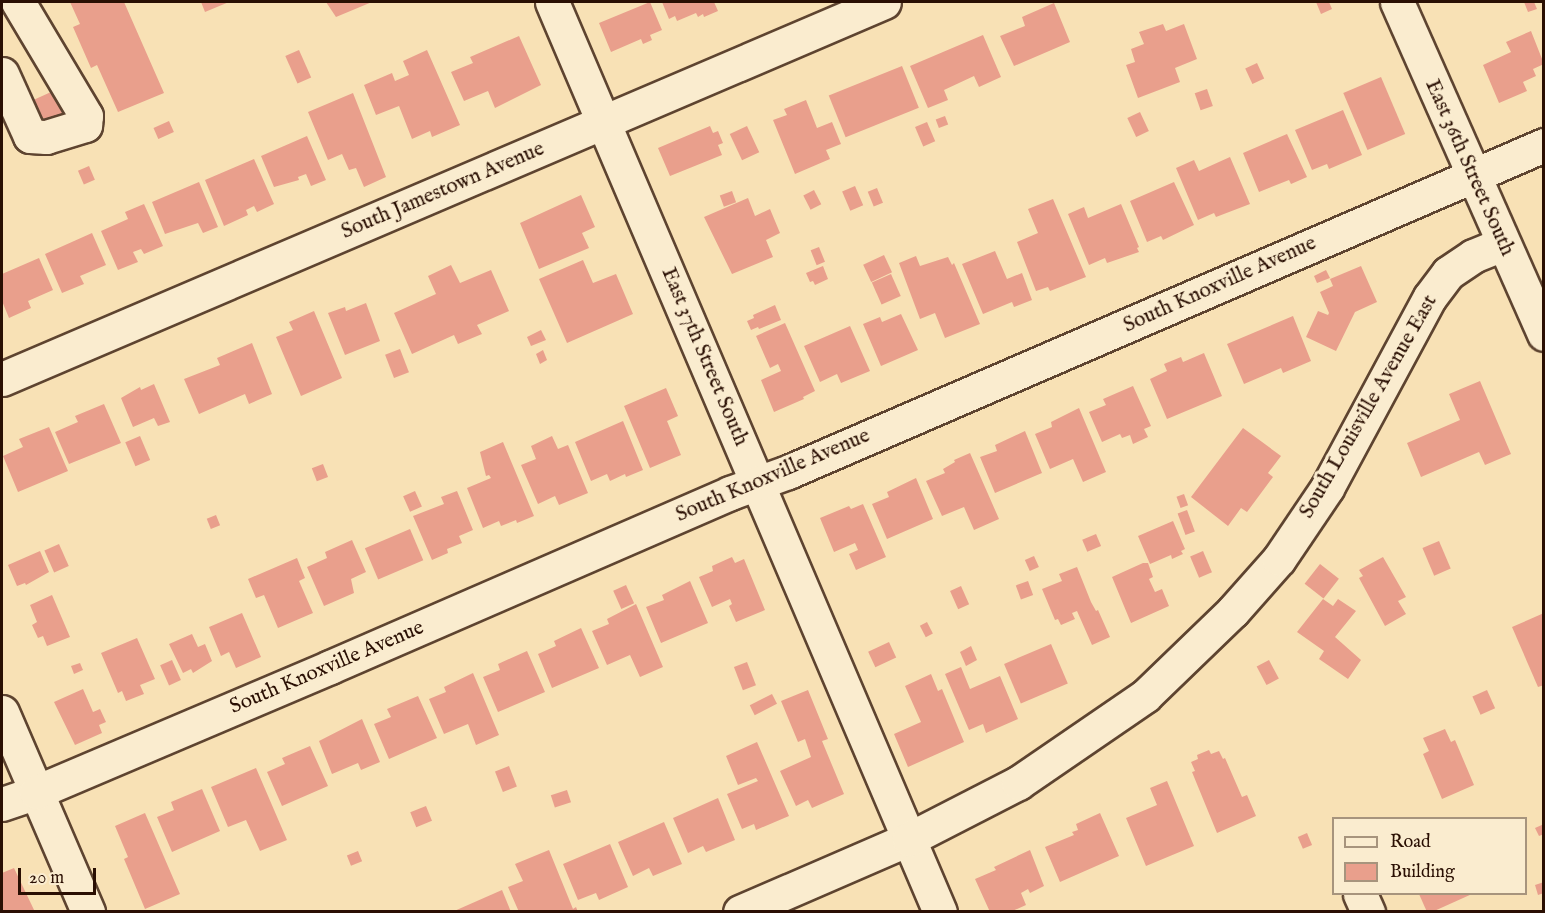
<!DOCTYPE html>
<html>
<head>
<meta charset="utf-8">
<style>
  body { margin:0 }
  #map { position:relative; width:1545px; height:913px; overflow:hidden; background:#f8e1b5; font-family:"IM FELL English",serif }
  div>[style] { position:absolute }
  .building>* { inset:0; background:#e99f8c; transform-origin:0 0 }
  .roads { filter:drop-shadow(2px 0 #5e4430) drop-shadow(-2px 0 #5e4430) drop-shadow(0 2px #5e4430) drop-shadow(0 -2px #5e4430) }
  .minor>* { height:33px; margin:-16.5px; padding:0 16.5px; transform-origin:16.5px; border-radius:16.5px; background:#faeccf }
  span { translate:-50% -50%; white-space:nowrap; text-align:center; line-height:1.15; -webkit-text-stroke:6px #faeccf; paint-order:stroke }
  .street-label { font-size:21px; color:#2a0f03 }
  .frame { position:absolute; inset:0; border:3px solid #2a0f03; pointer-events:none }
  .legend { position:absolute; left:1332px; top:817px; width:195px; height:78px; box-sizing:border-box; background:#faeccf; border:2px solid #a7947d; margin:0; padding:8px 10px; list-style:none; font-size:18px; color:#2a0f03 }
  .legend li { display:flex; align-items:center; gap:12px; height:30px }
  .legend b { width:30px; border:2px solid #a7947d }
  .scale { position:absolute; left:18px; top:868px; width:78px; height:27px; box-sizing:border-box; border:3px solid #2a0f03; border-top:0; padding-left:8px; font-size:18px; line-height:21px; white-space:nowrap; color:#2a0f03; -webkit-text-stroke:4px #faeccf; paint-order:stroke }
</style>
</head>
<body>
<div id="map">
  <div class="building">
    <div style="clip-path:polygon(70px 2px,124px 2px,164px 93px,118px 112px,97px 65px,91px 68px,73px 27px,80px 24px)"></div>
    <div style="clip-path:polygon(201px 2px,229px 2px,205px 12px)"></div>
    <div style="clip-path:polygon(326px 2px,372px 2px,336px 17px)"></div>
    <div style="clip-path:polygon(650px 2px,662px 30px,650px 35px,652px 40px,643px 44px,641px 39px,611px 52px,599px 23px)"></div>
    <div style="clip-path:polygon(662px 2px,714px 2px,718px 11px,704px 17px,703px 14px,698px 17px,696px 13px,677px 21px,675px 16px,669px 19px)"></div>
    <div style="clip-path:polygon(1316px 2px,1329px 2px,1332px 9px,1321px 14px)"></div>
    <div style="clip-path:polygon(1524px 2px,1534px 2px,1537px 9px,1528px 12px)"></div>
    <div style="clip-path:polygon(1054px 3px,1070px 42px,1014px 66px,1000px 36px,1025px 26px,1022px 17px)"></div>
    <div style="clip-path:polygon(1163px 24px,1166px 31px,1184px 24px,1197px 59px,1175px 68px,1180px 82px,1138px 98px,1126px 65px,1135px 62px,1131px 49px,1144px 44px,1139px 32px)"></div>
    <div style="clip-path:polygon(1531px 31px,1544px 64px,1533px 69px,1536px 76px,1523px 82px,1527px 91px,1499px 103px,1483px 65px,1511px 52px,1506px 42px)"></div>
    <div style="clip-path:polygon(983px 35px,1001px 77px,979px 87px,974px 76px,944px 90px,948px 100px,928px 108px,910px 66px)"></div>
    <div style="clip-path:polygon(519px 36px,541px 85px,495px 108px,488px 91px,464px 101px,451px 72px,473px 63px,470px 57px)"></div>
    <div style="left:299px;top:50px;width:30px;height:15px;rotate:66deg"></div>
    <div style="clip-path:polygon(427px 50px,460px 125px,432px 137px,430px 131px,412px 139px,399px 106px,376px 115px,364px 85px,392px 73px,395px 81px,409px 75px,403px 61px)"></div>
    <div style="left:1257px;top:63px;width:17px;height:13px;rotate:65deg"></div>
    <div style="left:902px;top:66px;width:45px;height:79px;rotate:68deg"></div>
    <div style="left:1381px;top:77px;width:62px;height:41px;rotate:67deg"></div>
    <div style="clip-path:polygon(62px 87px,75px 117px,49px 129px,45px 118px,37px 121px,29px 102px)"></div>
    <div style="left:1207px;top:89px;width:18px;height:13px;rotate:71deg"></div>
    <div style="clip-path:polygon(353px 93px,386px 177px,364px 187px,356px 168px,349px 170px,342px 154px,328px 160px,308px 112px)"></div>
    <div style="clip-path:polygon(806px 100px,817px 128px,832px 122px,841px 144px,826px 150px,830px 159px,795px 174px,773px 120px,787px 115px,784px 109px)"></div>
    <div style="clip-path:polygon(1343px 110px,1362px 155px,1329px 169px,1327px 164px,1312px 170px,1295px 130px)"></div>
    <div style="left:1140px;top:112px;width:21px;height:14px;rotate:65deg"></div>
    <div style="left:945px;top:116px;width:9px;height:10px;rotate:69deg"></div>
    <div style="left:169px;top:121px;width:12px;height:17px;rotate:66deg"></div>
    <div style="left:927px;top:122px;width:21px;height:13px;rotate:67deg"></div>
    <div style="clip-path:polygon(710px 126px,713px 133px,718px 131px,723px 143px,718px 145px,722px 155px,670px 176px,658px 148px)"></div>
    <div style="left:747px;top:126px;width:29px;height:19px;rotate:65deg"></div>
    <div style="clip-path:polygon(1287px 134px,1307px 177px,1291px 184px,1289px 180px,1259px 192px,1243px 153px)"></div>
    <div style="clip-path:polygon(307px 136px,326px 180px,311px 186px,306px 174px,298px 177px,299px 180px,274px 187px,261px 156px)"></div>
    <div style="clip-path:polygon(1230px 157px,1250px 204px,1216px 217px,1214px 213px,1198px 220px,1176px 168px,1194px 160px,1199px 171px)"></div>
    <div style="clip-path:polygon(254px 159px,274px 204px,257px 212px,254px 206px,246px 210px,248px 215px,224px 226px,205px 180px)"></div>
    <div style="left:89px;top:166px;width:15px;height:12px;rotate:67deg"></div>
    <div style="clip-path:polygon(199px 182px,218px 227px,203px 233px,198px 223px,165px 234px,152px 202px)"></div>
    <div style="clip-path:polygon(1174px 182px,1194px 225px,1163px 240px,1161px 236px,1147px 242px,1130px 201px)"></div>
    <div style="left:855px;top:186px;width:21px;height:14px;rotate:67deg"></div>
    <div style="left:877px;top:188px;width:16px;height:10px;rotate:68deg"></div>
    <div style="left:814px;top:190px;width:16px;height:12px;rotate:63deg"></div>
    <div style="left:732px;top:191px;width:12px;height:13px;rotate:70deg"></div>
    <div style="clip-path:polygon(581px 195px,595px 227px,582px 233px,589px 248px,539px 269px,520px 223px)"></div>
    <div style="clip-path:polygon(748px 198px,755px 216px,770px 209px,780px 233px,766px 240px,773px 257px,732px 274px,704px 217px)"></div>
    <div style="clip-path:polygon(1053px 199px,1086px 277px,1050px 291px,1048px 287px,1036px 291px,1017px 242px,1038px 233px,1028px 209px)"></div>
    <div style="clip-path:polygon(144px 204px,163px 246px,144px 254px,141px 249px,133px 252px,138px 262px,118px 270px,101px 231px,128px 219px,125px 212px)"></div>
    <div style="clip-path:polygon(1121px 204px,1139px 247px,1137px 248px,1139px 252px,1107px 263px,1105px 258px,1089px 265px,1068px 214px,1084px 207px,1088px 218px)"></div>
    <div style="clip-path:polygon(92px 233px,106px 265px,80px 276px,84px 284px,62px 293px,45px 254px)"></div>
    <div style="left:819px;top:247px;width:16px;height:9px;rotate:68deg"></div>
    <div style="clip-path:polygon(995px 251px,1007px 279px,1022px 273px,1032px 300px,1014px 307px,1012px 302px,983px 314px,962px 264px)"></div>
    <div style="left:884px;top:255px;width:19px;height:23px;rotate:65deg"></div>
    <div style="clip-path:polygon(916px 256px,920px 266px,948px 257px,952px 265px,954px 263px,980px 324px,945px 338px,935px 313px,920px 319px,899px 263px)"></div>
    <div style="clip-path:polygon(39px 258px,53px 290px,28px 301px,31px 308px,9px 318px,2px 301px,2px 274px)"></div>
    <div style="clip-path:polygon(583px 260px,593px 283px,616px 274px,633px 314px,567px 343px,539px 279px)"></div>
    <div style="clip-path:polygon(451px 265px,460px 283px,491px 270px,509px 311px,477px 325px,482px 334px,458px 344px,454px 335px,412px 354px,394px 313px,436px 294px,428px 276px)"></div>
    <div style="clip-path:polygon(823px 266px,828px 279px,815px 285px,813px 281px,810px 282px,806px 273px)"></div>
    <div style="clip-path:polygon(1361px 266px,1377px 302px,1355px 312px,1336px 351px,1306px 337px,1318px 311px,1328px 315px,1329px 313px,1320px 292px,1333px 286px,1330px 279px)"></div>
    <div style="clip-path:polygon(1326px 270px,1330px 278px,1317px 283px,1314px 276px)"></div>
    <div style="left:891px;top:274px;width:24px;height:21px;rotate:66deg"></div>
    <div style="clip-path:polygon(366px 303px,380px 341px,345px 355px,328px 313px,345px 307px,346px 311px)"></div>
    <div style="clip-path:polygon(775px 305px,781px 320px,759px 329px,758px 327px,751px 330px,747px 321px,754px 318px,753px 315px)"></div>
    <div style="clip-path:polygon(314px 311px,342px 378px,301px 396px,276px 337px,293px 330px,289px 322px)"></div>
    <div style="clip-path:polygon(901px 314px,918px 350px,881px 366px,863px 324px,880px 317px,882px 322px)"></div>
    <div style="clip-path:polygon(1293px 316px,1311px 361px,1283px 373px,1281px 368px,1244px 384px,1227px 344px)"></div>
    <div style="clip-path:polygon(785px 323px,815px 391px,803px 397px,804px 399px,774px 412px,761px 380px,781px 371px,778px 364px,770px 368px,756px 336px)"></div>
    <div style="clip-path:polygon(850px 326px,870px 371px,841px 383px,837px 374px,820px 382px,804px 346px)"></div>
    <div style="clip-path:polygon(541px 330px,546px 340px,531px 346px,527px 337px)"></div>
    <div style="clip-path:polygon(252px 343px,272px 394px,249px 404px,245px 394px,199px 414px,184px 379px,220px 365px,217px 358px)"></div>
    <div style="left:400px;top:349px;width:25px;height:16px;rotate:69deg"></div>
    <div style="clip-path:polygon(543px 350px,547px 360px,540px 364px,536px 354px)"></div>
    <div style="clip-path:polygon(1204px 353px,1222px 396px,1167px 419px,1150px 379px,1167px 371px,1164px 364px,1181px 357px,1183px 362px)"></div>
    <div style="clip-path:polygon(1480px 381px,1511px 454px,1485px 465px,1479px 452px,1421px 477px,1407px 443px,1460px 420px,1449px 394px)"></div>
    <div style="clip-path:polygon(154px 384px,170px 422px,158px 426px,154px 418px,133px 427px,121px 398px,140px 387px,141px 390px)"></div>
    <div style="clip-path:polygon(1133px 386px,1151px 426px,1144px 429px,1148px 437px,1133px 444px,1130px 435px,1122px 438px,1120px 434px,1102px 442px,1089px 412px,1106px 405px,1103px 399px)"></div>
    <div style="clip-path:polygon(666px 388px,678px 416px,667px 421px,681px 455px,650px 468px,624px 406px)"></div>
    <div style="clip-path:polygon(104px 404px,121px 443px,69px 464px,55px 432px,78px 422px,75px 416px)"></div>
    <div style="clip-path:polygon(1079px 408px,1106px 472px,1083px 482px,1073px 459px,1050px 469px,1035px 434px,1052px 427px,1051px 422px)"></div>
    <div style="clip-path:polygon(623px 421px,643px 470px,626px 477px,625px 474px,610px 481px,607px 474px,591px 481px,575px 442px)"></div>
    <div style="clip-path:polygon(49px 427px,68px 471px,18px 492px,3px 456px,23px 447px,19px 439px)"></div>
    <div style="clip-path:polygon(1243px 428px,1281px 456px,1268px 473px,1273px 477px,1247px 512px,1241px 508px,1228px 526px,1191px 497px)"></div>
    <div style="clip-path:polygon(1025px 431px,1042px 473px,995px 493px,980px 457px,997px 451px,995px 445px)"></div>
    <div style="left:140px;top:436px;width:26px;height:16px;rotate:67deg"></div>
    <div style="clip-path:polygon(552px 436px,558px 449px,568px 445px,588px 493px,559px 505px,555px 496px,538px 504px,521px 465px,536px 459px,531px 446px)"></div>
    <div style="clip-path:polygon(503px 442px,534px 516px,517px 523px,516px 520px,501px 526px,499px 521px,483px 528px,467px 488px,491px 478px,489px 475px,486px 476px,480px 452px)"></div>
    <div style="clip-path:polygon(970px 453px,999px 519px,974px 530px,964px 507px,942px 516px,926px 481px,945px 473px,943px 469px,955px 462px,954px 460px)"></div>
    <div style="left:323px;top:464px;width:14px;height:12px;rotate:69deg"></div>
    <div style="clip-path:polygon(916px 478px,933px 519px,887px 539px,872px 504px,889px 497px,887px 492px)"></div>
    <div style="left:415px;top:491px;width:17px;height:13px;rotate:66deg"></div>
    <div style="clip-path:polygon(457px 491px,473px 530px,459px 536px,462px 543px,447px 549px,448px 553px,432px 560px,413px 516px,444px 504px,441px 497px)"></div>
    <div style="left:1184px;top:494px;width:12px;height:8px;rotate:70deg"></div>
    <div style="clip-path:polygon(863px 504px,886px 557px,856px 570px,849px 554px,858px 550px,855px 543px,834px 552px,820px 518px,849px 506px,851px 509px)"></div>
    <div style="left:1187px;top:510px;width:23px;height:10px;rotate:70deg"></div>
    <div style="left:216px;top:515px;width:11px;height:10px;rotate:68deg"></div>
    <div style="clip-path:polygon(1173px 521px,1185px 549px,1181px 551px,1183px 554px,1172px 559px,1171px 555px,1150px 564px,1138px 536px)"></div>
    <div style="left:410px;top:529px;width:34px;height:49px;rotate:67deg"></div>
    <div style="left:1096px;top:534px;width:13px;height:15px;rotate:67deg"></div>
    <div style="clip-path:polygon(352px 540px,366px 572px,351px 579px,354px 593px,324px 606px,307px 567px,327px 558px,325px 552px)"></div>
    <div style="left:1439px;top:541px;width:30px;height:18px;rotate:67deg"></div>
    <div style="left:59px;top:544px;width:24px;height:16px;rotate:66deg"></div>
    <div style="clip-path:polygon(40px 551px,49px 572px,26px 585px,25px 583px,17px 586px,8px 565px)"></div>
    <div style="left:1203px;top:551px;width:23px;height:14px;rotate:67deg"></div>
    <div style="left:1034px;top:556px;width:12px;height:10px;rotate:66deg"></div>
    <div style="clip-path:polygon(732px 557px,735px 563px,744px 559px,765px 610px,736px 622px,729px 606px,732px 604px,730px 599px,712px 607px,699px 577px,713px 571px,712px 566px)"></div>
    <div style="clip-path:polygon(1383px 557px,1406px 597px,1398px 601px,1406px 614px,1385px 626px,1359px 578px,1363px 576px,1359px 570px)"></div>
    <div style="clip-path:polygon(297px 558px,305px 578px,299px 581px,313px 613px,278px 628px,264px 595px,256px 598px,248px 579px)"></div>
    <div style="clip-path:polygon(1143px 563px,1148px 563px,1153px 577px,1149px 579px,1155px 592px,1162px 589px,1169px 606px,1131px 623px,1112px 577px)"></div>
    <div style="left:1320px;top:564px;width:24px;height:25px;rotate:38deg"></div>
    <div style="clip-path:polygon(1077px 567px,1091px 602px,1096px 611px,1098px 610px,1110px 637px,1092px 645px,1077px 611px,1072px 613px,1075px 619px,1061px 625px,1058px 619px,1055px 620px,1042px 589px,1062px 581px,1059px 574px)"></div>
    <div style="clip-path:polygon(690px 581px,708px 623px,661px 643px,646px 607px,664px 600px,662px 595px)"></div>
    <div style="left:1028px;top:581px;width:15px;height:13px;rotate:70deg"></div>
    <div style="left:626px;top:585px;width:20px;height:14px;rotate:66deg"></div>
    <div style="left:961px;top:586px;width:20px;height:12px;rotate:66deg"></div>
    <div style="clip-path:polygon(52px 595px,70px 637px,47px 646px,43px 636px,38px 638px,32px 625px,37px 622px,30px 605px)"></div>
    <div style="clip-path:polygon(1323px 599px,1333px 606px,1338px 599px,1356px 611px,1335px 637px,1361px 660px,1348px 679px,1319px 659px,1324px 651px,1297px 632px)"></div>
    <div style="clip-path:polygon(636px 604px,663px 667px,640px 677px,630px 655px,607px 665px,592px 631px,609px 624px,607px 619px)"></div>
    <div style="clip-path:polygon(242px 613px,261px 657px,236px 668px,229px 652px,221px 656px,209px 627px)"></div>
    <div style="clip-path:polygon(1544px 613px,1544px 685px,1538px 687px,1512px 627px)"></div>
    <div style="left:927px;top:622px;width:13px;height:8px;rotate:63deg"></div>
    <div style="clip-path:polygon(581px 628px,599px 668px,552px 688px,538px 654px,556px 646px,554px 641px)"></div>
    <div style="clip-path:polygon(192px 634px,198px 647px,205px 644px,212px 661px,193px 673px,191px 669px,183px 673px,169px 644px)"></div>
    <div style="clip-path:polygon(137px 638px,155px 679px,140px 685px,144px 694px,126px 701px,122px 691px,118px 693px,101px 653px)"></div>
    <div style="left:889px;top:642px;width:17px;height:23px;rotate:65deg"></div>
    <div style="left:1051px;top:644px;width:43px;height:51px;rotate:67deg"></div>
    <div style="clip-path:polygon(971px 646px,977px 660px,966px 666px,960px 652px)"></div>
    <div style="clip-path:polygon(527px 651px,545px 692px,498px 712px,483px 677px,500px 670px,498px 664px)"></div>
    <div style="left:172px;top:660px;width:22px;height:13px;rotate:66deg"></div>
    <div style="left:1269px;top:660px;width:21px;height:14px;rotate:62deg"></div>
    <div style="left:747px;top:662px;width:25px;height:14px;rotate:69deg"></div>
    <div style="clip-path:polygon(80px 663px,83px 670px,74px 674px,71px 666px)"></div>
    <div style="clip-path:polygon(961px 667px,970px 689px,1000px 676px,1018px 719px,986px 733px,983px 724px,969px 730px,945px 674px)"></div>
    <div style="clip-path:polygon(473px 673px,499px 735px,476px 745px,468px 724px,444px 734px,429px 699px,446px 692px,444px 687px)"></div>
    <div style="clip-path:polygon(931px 674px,938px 691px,942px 689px,964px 742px,908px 767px,894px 734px,921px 722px,905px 686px)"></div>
    <div style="clip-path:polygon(83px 689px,93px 712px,100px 709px,106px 722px,99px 725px,102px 733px,75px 745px,54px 702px)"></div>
    <div style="clip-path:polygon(808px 690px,828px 739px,822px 741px,844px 794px,812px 808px,808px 800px,796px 806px,780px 771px,811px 757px,805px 739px,798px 742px,781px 701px)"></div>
    <div style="left:1487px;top:690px;width:20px;height:16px;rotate:66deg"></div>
    <div style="left:772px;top:694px;width:11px;height:25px;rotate:63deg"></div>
    <div style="clip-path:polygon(418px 696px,437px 738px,389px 759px,374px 724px,391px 717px,387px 709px)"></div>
    <div style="clip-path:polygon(362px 719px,380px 762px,361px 770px,358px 763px,332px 774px,319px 741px)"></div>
    <div style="clip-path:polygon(1445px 729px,1451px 742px,1455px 740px,1474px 785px,1442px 799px,1423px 754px,1429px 751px,1423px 738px)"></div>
    <div style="clip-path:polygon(757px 742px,789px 816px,756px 830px,754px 824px,742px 829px,727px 794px,758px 781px,756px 778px,738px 785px,726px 756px)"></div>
    <div style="clip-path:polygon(310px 746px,328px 786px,282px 806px,267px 772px,285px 764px,282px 758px)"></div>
    <div style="clip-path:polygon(1209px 750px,1211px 754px,1219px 751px,1223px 759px,1225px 758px,1242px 797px,1247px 795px,1256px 816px,1217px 833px,1192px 772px,1195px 771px,1191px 762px,1198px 759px,1197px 755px)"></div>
    <div style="left:509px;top:766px;width:22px;height:15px;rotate:69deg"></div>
    <div style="clip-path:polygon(256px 768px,287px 840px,260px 851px,246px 820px,228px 827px,211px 787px)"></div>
    <div style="clip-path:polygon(1167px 781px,1194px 846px,1146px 866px,1126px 818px,1157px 805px,1150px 788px)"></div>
    <div style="clip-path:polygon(202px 789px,220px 831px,172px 852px,157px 817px,174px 810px,171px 802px)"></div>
    <div style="left:567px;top:790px;width:13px;height:17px;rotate:72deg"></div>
    <div style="clip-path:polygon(718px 798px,735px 840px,706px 852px,703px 846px,688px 853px,673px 818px)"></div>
    <div style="left:426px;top:806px;width:16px;height:17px;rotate:68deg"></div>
    <div style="clip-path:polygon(145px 813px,180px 894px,145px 909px,124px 859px,128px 857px,115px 826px)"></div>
    <div style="clip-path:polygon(1100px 813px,1119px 856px,1060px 882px,1045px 847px,1074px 835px,1072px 832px,1078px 830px,1076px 824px)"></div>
    <div style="clip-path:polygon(664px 822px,682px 864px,653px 876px,649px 868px,633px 876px,618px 842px)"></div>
    <div style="clip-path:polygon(1544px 824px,1544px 834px,1539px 836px,1535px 828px)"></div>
    <div style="left:1307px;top:833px;width:13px;height:10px;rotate:67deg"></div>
    <div style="clip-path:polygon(610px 844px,628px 887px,599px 900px,596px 893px,578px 900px,563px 864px)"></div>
    <div style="clip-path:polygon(549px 850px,573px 909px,576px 907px,578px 912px,519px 912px,508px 887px,523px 881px,515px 864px)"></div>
    <div style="clip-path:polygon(1030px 850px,1044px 886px,1030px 893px,1028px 889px,1021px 893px,1026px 905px,1010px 912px,990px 912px,975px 879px,996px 870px,994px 867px)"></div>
    <div style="left:358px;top:851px;width:11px;height:12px;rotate:68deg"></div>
    <div style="clip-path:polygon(14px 868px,35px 912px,2px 912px,2px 873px)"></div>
    <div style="clip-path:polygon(1544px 882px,1544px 893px,1538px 895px,1535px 885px)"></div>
    <div style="clip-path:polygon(502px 890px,511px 912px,452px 912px)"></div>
    <div style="clip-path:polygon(1419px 894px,1472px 894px,1432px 912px,1427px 912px)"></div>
  </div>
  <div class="roads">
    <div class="minor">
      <div style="left:552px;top:2px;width:989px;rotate:66.91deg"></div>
      <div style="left:1397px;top:2px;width:363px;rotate:66.1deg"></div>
      <div style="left:2px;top:74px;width:68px;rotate:65.7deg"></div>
      <div style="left:30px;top:136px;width:16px;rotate:4deg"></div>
      <div style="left:46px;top:137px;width:41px;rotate:-17.1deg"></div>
      <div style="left:85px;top:125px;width:9px;rotate:-84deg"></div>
      <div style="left:86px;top:116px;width:133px;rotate:-120.8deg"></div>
      <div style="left:2px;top:379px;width:959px;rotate:-23.14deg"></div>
      <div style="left:2px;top:712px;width:218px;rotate:66.7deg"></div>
      <div style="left:2px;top:804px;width:36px;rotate:-19deg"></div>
      <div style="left:36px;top:792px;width:319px;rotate:-23deg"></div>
      <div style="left:330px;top:667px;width:436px;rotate:-23.5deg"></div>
      <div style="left:730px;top:493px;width:62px;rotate:-19.9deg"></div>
      <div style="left:788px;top:472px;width:824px;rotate:-23.39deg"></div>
      <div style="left:1360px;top:894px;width:20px;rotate:66deg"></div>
      <div style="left:740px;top:912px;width:184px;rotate:-23.4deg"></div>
      <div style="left:909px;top:839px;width:123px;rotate:-27.2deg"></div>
      <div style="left:1018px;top:783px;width:154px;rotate:-34.4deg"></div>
      <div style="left:1145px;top:696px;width:122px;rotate:-44deg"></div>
      <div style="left:1233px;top:611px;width:69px;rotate:-48.5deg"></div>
      <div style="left:1279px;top:559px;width:86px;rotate:-55.9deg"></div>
      <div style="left:1327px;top:488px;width:217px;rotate:-61.7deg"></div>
      <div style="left:1430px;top:297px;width:30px;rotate:-53deg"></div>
      <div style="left:1448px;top:273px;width:30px;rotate:-34deg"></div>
      <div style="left:1473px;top:256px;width:31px;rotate:-22deg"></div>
    </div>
  </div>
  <div class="street-label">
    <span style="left:1469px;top:168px;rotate:66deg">East 36th Street South</span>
    <span style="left:443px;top:191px;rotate:-23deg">South Jamestown Avenue</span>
    <span style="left:1220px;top:285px;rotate:-24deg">South Knoxville Avenue</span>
    <span style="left:704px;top:357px;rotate:67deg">East 37th Street South</span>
    <span style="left:1369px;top:407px;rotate:-60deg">South Louisville Avenue East</span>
    <span style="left:773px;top:476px;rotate:-23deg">South Knoxville Avenue</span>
    <span style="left:327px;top:668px;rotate:-23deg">South Knoxville Avenue</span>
  </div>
  <div class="frame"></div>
  <ul class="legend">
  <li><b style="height:8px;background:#faeccf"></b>Road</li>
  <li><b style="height:16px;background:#e99f8c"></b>Building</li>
  </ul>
  <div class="scale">20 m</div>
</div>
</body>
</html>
